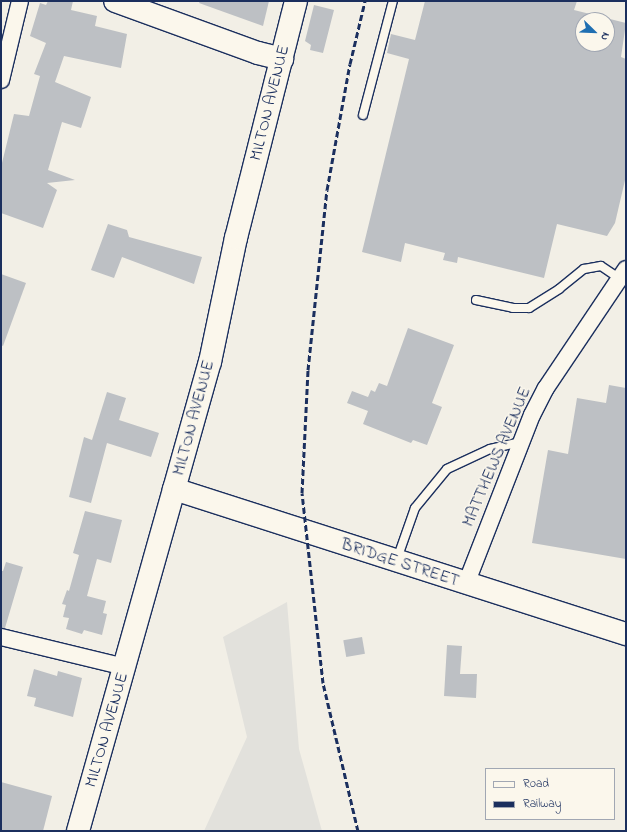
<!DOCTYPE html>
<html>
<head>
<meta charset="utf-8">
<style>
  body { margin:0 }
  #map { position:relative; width:627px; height:832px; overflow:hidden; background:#f2efe6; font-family:"Indie Flower",sans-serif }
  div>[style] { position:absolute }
  .built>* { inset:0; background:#e2e1dc }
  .building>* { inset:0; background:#bdc0c4; transform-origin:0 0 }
  .roads { filter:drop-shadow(1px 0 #1b2f5e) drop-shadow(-1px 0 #1b2f5e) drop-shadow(0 1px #1b2f5e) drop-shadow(0 -1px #1b2f5e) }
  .lane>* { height:8px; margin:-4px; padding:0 4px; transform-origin:4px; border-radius:4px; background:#fbf7ec }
  .street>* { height:16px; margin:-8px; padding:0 8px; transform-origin:8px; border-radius:8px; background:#fbf7ec }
  .secondary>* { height:22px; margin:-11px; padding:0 11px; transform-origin:11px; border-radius:11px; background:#fbf7ec }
  .rail>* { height:3px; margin-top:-1.5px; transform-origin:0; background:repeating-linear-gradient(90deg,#1b2f5e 0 6px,transparent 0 9px) }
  span { translate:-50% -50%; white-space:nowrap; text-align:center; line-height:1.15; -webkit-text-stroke:3px #fbf7ec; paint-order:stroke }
  .street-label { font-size:17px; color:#1b2f5e }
  .frame { position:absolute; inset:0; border:2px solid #1b2f5e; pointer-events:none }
  .legend { position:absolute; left:485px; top:768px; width:130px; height:52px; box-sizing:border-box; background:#fbf7ec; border:1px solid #a1a7b3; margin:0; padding:5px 7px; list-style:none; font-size:12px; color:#1b2f5e }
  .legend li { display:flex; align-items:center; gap:8px; height:20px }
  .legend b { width:20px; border:1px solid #a1a7b3 }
  .north { position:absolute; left:575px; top:12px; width:40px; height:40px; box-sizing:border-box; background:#fbf7ec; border:1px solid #a1a7b3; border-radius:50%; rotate:113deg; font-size:11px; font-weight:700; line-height:16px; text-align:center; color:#1b2f5e }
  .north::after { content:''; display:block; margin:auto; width:14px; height:18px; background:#1f6fb2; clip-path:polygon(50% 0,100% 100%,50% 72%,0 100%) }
</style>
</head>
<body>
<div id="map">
  <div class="built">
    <div style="clip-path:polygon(287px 602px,299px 749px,322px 831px,204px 831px,247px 737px,223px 637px)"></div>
  </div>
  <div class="building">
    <div style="clip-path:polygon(48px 1px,73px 1px,71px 10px,97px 16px,95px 26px,127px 34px,121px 68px,64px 56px,55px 82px,91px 97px,81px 128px,62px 122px,48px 170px,75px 180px,47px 183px,57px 190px,43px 228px,1px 213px,1px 167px,14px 114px,29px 116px,40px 76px,34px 74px,46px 43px,30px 36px,40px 3px,46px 5px)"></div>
    <div style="clip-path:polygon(200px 1px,269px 1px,263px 26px,199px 3px)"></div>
    <div style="clip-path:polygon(evenodd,425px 1px,577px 1px,574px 10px,626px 23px,621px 57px,626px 59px,626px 176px,615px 223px,607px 236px,557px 224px,544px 278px,458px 257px,457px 263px,443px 260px,445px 253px,405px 243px,401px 262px,362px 252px,409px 59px,387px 53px,391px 34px,415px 40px,425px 1px,583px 20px,607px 20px,607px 44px,583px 44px,583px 20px)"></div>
    <div style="clip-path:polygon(314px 5px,334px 10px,323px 53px,310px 50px,311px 45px,305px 41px)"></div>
    <div style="clip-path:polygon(108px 224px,127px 230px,129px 237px,202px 257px,194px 284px,122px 257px,114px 278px,91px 270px)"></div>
    <div style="clip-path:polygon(1px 274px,26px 283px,3px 346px,1px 345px)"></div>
    <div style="clip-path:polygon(408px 328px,454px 345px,432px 403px,442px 407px,427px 445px,413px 440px,411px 443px,363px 424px,368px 411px,347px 403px,352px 391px,368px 397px,371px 390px,375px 392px,379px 383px,387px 386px)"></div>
    <div style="clip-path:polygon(609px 385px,626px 388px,626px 559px,532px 543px,548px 450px,568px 454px,577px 398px,606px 403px)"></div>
    <div style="clip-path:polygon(107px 392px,126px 398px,119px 420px,159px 433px,151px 457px,107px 443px,91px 503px,69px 497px,84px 437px,92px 440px)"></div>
    <div style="clip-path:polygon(85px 511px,122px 520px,111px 563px,97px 559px,87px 596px,106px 601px,103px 613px,107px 614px,102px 635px,84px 630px,82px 634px,66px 629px,69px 618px,63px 617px,66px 605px,62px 604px,67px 590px,69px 591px,79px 555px,73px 553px)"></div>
    <div style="clip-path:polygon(6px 562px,23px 567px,5px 628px,1px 628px,1px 571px,3px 571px)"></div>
    <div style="left:362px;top:637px;width:17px;height:19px;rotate:80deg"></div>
    <div style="clip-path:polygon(447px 645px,462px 646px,460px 674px,477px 674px,476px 698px,444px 696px)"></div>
    <div style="clip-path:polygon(34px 669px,57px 676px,58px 671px,82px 678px,73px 717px,34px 706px,36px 698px,27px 696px)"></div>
    <div style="clip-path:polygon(1px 782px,52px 796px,43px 831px,1px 831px)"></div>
  </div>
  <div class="roads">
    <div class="lane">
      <div style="left:363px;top:115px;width:118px;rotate:-75.3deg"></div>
      <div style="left:476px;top:300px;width:38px;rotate:12deg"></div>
      <div style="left:513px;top:308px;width:16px"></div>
      <div style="left:529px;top:308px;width:36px;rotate:-32deg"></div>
      <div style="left:559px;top:289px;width:32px;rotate:-39deg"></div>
      <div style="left:584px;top:269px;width:17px;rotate:-10deg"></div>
      <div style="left:601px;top:266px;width:23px;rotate:34deg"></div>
      <div style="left:397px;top:559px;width:54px;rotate:-70.6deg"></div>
      <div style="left:415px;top:508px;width:50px;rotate:-50.6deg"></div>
      <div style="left:447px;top:469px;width:47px;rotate:-24.9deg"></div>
      <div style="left:490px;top:449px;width:32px;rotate:-13deg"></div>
    </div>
    <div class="street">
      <div style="left:1px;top:80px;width:81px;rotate:-76.5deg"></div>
      <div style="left:466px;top:584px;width:181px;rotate:-68.7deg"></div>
      <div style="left:532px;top:415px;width:30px;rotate:-63deg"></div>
      <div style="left:546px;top:388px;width:143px;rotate:-56.1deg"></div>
      <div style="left:1px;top:637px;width:128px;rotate:13.6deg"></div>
    </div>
    <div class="secondary">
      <div style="left:115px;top:1px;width:152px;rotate:20deg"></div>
      <div style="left:258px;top:53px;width:25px;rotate:14deg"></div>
      <div style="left:174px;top:489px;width:475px;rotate:17.8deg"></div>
      <div style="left:78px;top:831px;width:487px;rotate:-74.3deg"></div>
      <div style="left:210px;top:362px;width:127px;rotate:-78.2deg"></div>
      <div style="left:236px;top:238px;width:244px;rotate:-75.8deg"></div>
    </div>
  </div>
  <div class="rail">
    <div style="left:358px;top:831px;width:152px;rotate:-103.3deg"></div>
    <div style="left:323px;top:683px;width:191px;rotate:-96.3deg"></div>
    <div style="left:302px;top:493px;width:123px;rotate:-87.2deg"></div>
    <div style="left:308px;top:370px;width:181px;rotate:-84deg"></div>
    <div style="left:327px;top:190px;width:128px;rotate:-79.7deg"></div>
    <div style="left:350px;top:64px;width:65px;rotate:-76.6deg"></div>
  </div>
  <div class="street-label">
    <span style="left:270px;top:103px;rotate:-76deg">MILTON AVENUE</span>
    <span style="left:194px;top:418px;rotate:-75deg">MILTON AVENUE</span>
    <span style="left:497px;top:457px;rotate:-67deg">MATTHEWS AVENUE</span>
    <span style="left:400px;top:563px;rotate:18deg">BRIDGE STREET</span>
    <span style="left:107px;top:730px;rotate:-74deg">MILTON AVENUE</span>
  </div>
  <div class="frame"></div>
  <ul class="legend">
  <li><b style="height:5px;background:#fbf7ec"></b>Road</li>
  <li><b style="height:5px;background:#1b2f5e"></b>Railway</li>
  </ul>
  <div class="north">N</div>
</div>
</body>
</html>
